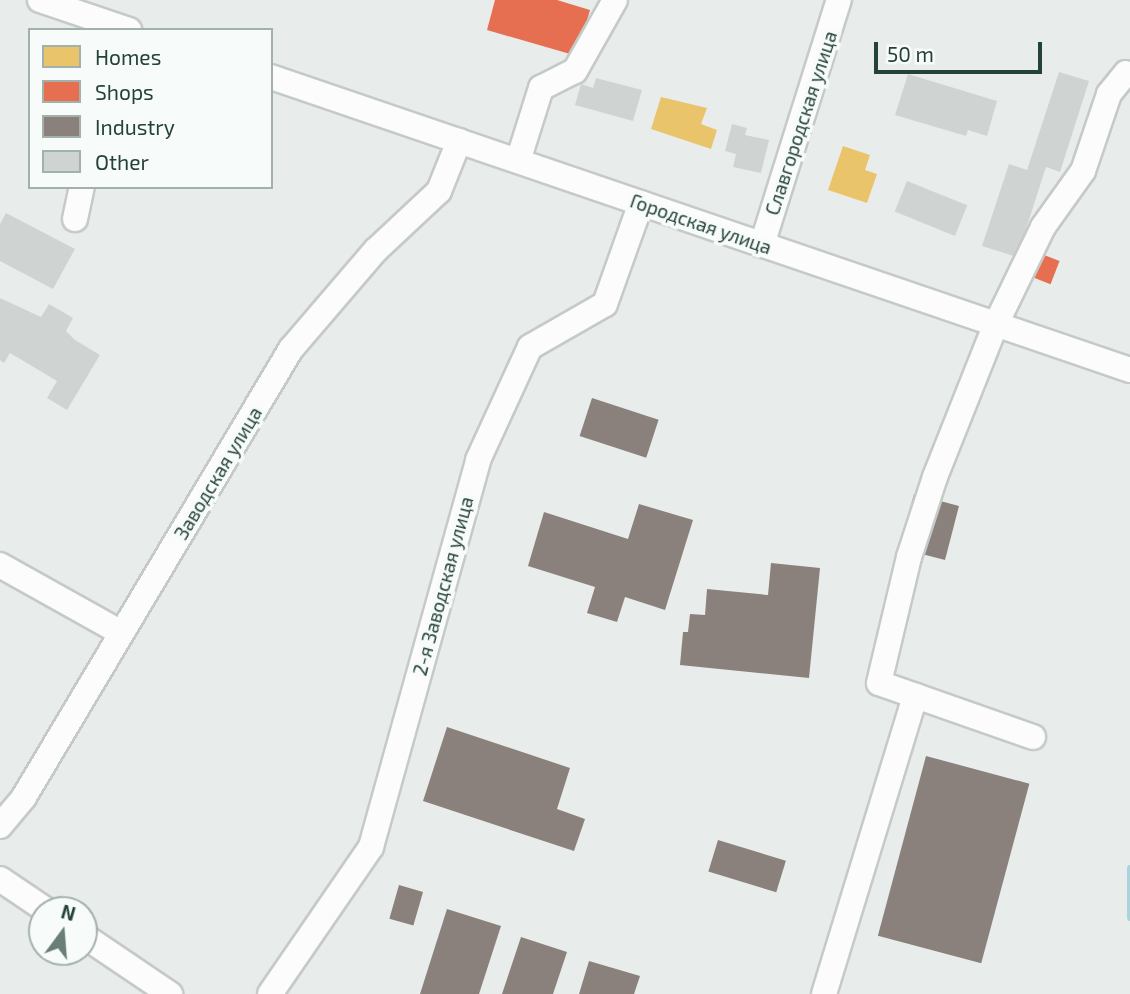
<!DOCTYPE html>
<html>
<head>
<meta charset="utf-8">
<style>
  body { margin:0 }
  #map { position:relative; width:1130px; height:994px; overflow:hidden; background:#e8edeb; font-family:"Exo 2",sans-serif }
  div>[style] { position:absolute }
  .homes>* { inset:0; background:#e9c46a }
  .shops>* { inset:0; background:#e76f51; transform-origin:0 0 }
  .industry>* { inset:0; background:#8a817c; transform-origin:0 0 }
  .stream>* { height:7px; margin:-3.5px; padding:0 3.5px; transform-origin:3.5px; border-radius:3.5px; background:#a9d4db }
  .building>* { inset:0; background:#cfd4d2; transform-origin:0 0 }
  .roads { filter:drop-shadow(2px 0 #c5cac8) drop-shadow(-2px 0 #c5cac8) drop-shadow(0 2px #c5cac8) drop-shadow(0 -2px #c5cac8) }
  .minor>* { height:24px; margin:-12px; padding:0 12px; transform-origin:12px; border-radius:12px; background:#fcfcfc }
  span { translate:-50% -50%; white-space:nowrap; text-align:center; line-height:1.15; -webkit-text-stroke:7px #f7fbf9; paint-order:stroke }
  .street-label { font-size:19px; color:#24423a }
  .legend { position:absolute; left:28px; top:28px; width:245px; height:161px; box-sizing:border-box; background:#f7fbf9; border:2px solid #a3b1ad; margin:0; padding:9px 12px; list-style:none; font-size:21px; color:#24423a }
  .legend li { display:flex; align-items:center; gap:14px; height:35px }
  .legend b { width:35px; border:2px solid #a3b1ad }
  .north { position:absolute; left:28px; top:896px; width:70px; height:70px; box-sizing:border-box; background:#f7fbf9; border:2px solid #a3b1ad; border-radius:50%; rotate:16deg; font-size:19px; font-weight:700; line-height:28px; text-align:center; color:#24423a }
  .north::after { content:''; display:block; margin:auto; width:24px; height:32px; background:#697e78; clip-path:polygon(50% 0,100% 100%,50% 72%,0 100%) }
  .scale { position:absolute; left:874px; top:42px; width:168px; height:32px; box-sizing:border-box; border:4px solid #24423a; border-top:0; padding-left:9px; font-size:21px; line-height:24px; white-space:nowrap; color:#24423a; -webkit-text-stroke:5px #f7fbf9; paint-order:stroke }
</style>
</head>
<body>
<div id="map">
  <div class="homes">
    <div style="clip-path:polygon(661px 97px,707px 108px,701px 124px,717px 130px,711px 149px,651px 129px)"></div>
    <div style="clip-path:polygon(843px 146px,870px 155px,865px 170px,877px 174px,867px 203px,828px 190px)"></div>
  </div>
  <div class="shops">
    <div style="clip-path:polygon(495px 0,557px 0,590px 10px,577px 56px,487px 30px)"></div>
    <div style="left:1039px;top:253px;width:22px;height:25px;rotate:21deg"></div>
  </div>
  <div class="industry">
    <div style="left:592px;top:398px;width:70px;height:40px;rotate:18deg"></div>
    <div style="clip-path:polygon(914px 494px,959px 506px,945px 560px,918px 553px,922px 534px,904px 530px)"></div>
    <div style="clip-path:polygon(639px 504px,693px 520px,665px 610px,625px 597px,617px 622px,587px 613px,595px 587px,528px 566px,544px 512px,628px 539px)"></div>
    <div style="clip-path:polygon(771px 563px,820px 568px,809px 678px,680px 665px,683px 632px,688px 632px,690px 614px,705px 615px,707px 589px,768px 595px)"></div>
    <div style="clip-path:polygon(447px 727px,570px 768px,557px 809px,585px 819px,574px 851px,423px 801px)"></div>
    <div style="left:926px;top:756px;width:107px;height:186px;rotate:15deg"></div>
    <div style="left:718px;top:840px;width:71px;height:33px;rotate:17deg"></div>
    <div style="left:399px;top:885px;width:25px;height:35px;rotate:16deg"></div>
    <div style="clip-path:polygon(447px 909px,501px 926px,479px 994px,420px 994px)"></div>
    <div style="clip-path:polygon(521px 937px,567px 952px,553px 994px,502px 994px)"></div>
    <div style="clip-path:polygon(589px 961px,640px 976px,634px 994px,579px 994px)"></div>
  </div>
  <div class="stream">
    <div style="left:1130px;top:868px;width:49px;rotate:90deg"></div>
  </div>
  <div class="building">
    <div style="clip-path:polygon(1059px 72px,1089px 81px,1060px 172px,1046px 167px,1017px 257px,982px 246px,1009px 164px,1027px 170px)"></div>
    <div style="clip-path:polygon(908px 74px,997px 101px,987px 136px,968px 130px,966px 136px,895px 115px)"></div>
    <div style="clip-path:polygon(596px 78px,642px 90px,633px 121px,575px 105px,581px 84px,593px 88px)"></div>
    <div style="clip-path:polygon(732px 124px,747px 128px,745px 135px,769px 140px,761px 173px,733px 167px,736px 154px,725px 151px)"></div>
    <div style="left:907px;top:181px;width:65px;height:33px;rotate:22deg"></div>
    <div style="clip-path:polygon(6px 213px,75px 249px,53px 289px,0 261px,0 224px)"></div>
    <div style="clip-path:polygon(0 298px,41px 317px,49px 304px,73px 318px,66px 331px,75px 340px,100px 355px,67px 410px,47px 398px,57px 381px,10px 353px,4px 363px,0 360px)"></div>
  </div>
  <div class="roads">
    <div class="minor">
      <div style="left:40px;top:0;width:94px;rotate:18.6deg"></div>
      <div style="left:271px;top:77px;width:908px;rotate:18.83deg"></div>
      <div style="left:518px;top:161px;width:77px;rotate:-72.5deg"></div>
      <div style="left:541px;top:88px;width:38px;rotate:-27deg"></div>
      <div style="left:575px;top:71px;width:81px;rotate:-60.6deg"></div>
      <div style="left:75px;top:219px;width:33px;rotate:-78deg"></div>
      <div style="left:762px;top:245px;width:257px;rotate:-72.6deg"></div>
      <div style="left:0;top:565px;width:137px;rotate:29.2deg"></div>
      <div style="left:1033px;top:737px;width:163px;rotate:-160.7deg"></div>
      <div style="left:879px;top:683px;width:130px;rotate:-76.6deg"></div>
      <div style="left:909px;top:557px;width:84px;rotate:-72deg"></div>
      <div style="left:935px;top:477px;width:165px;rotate:-68.3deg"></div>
      <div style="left:996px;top:324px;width:108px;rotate:-64.1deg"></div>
      <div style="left:1043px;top:227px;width:69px;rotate:-54.5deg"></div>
      <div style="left:1083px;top:171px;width:81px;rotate:-71.3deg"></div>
      <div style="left:1109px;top:94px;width:27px;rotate:-51deg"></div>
      <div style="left:0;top:826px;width:38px;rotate:-50deg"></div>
      <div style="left:24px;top:797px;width:522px;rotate:-59.21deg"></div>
      <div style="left:291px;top:349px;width:130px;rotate:-49.4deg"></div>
      <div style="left:376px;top:250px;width:86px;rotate:-43.1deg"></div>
      <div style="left:439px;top:191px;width:54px;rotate:-68.2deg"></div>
      <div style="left:0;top:879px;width:55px;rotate:34deg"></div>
      <div style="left:84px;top:936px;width:104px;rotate:34deg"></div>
      <div style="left:270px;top:994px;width:178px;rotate:-55.5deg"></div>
      <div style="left:371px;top:847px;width:402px;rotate:-74.5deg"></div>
      <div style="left:478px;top:460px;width:124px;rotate:-65.3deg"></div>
      <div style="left:530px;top:347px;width:86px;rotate:-29.8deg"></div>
      <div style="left:605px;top:304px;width:107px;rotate:-70.4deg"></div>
      <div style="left:824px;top:994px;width:312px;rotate:-73deg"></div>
    </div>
  </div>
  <div class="street-label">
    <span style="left:801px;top:123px;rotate:-72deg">Славгородская улица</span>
    <span style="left:701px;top:224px;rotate:19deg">Городская улица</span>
    <span style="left:218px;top:473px;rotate:-59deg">Заводская улица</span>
    <span style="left:443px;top:586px;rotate:-75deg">2-я Заводская улица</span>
  </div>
  <ul class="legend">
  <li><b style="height:19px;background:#e9c46a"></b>Homes</li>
  <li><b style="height:19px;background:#e76f51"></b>Shops</li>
  <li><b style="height:19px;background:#8a817c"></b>Industry</li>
  <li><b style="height:19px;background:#cfd4d2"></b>Other</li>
  </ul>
  <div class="north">N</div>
  <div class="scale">50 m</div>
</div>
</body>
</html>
